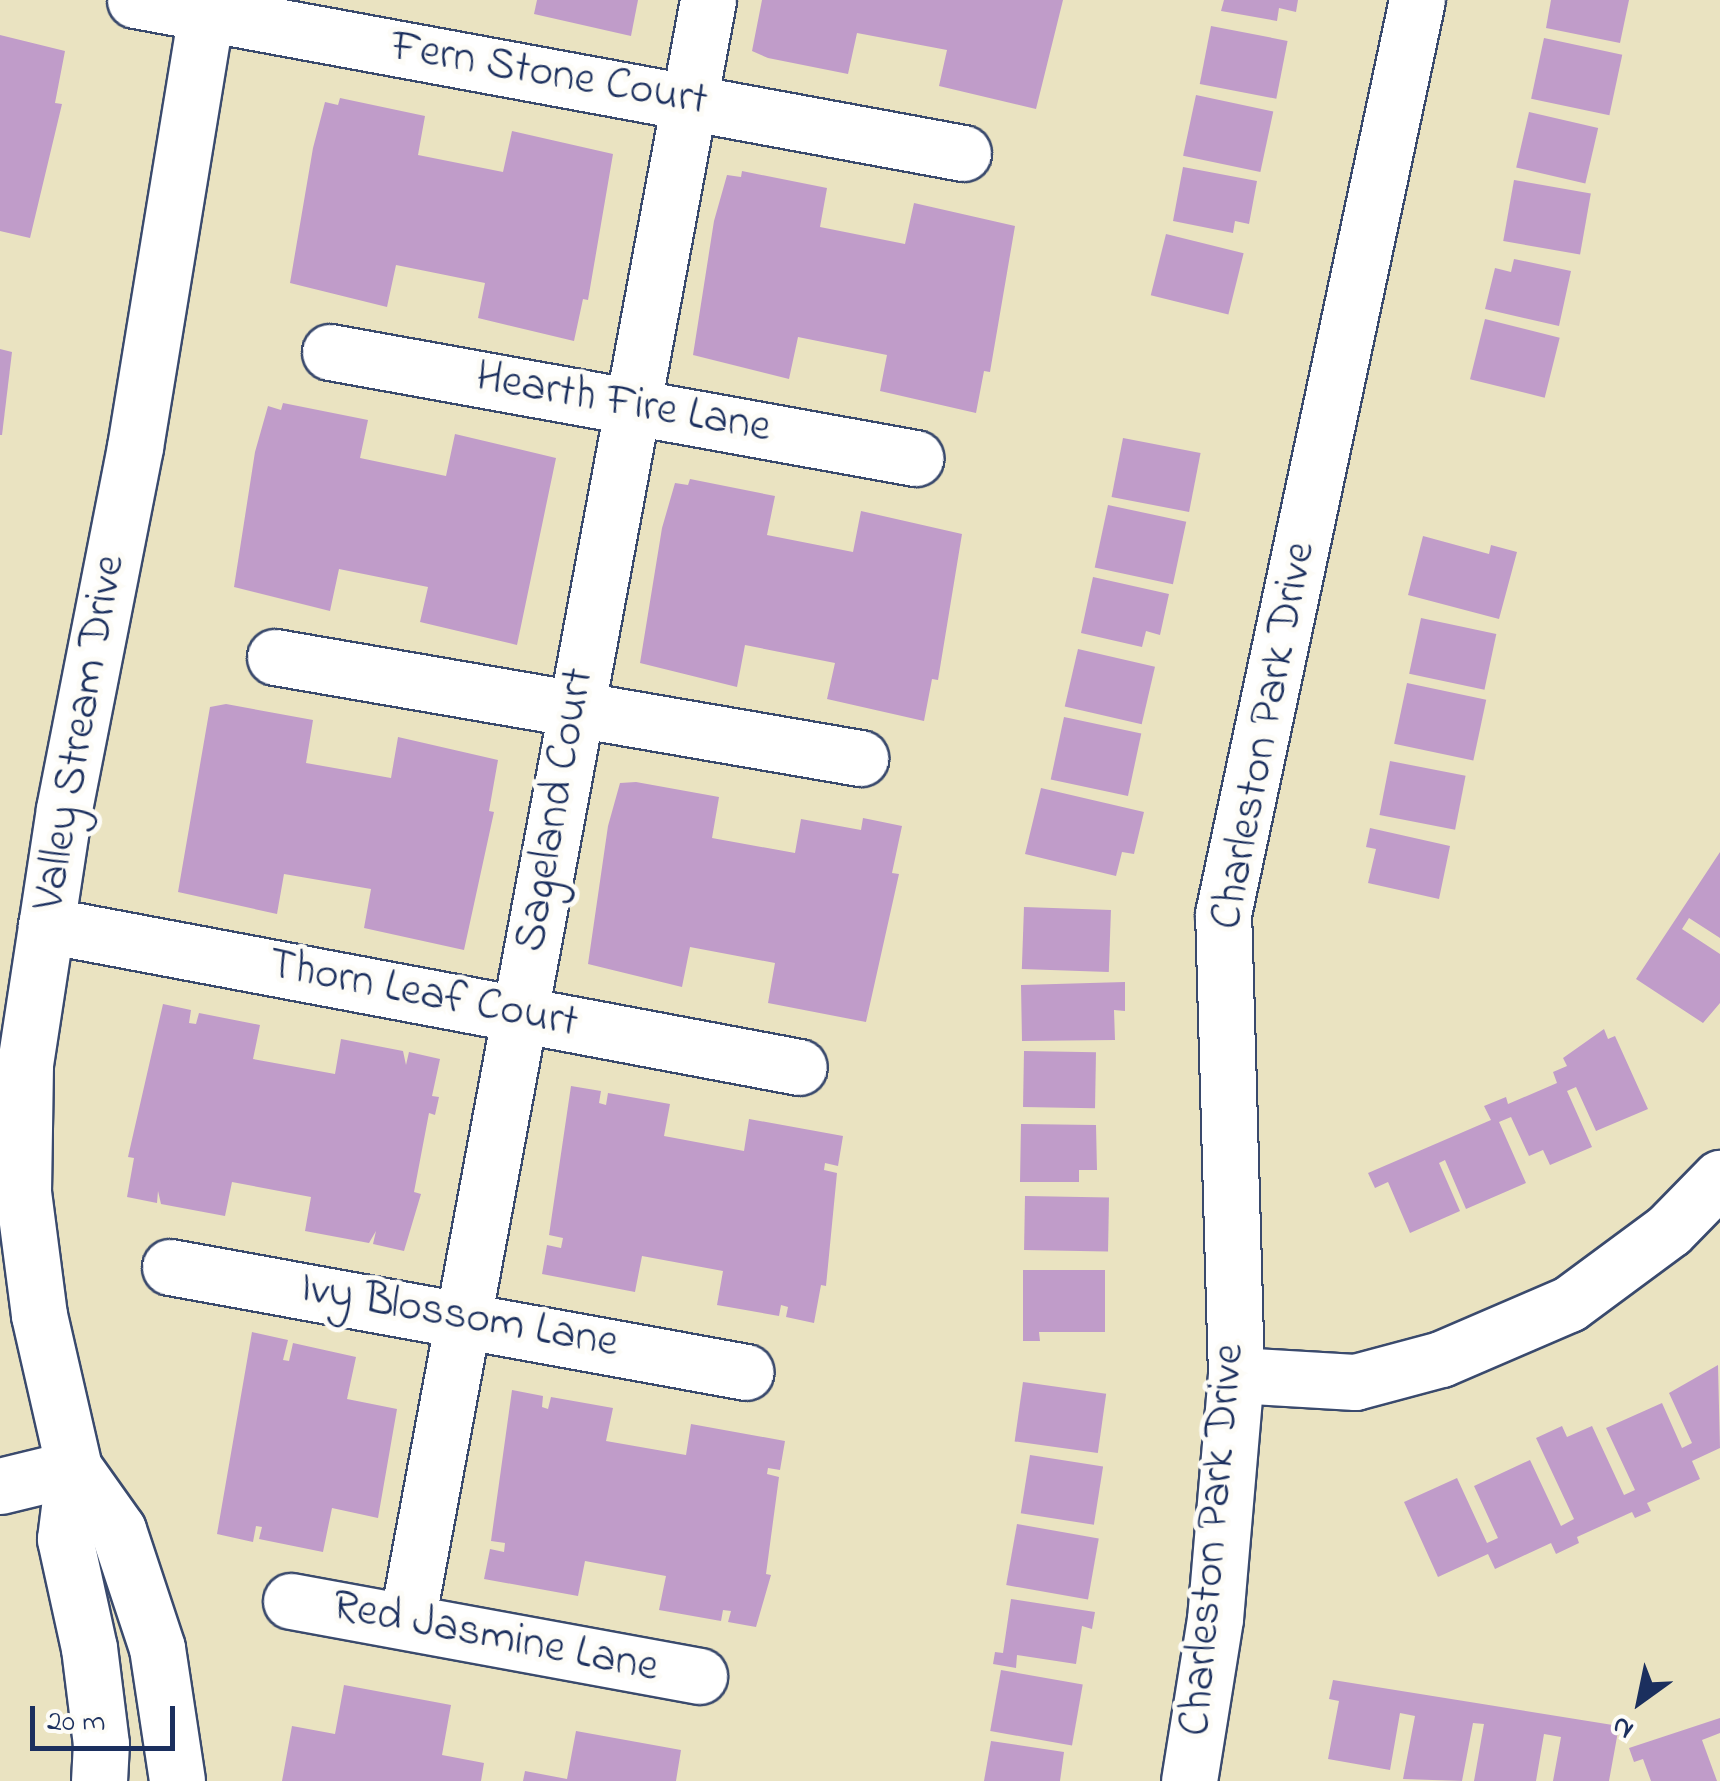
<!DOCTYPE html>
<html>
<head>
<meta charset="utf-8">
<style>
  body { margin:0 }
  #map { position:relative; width:1720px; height:1781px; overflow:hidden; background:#eae3c1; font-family:"Indie Flower",sans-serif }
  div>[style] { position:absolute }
  .building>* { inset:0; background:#c09cc9; transform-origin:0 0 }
  .roads { filter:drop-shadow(2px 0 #3a4a6d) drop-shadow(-2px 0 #3a4a6d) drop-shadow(0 2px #3a4a6d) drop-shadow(0 -2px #3a4a6d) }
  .minor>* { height:55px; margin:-27.5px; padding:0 27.5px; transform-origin:27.5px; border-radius:27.5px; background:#fff }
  span { translate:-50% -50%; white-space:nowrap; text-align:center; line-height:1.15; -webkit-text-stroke:10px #fdfcf7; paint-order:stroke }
  .street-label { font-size:45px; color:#1b2f5e }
  .north { position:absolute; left:1590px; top:1651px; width:100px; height:100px; -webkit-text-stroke:8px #fdfcf7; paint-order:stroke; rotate:213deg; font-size:28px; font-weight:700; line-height:40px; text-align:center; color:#1b2f5e }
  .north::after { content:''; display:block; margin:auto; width:35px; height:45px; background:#1b2f5e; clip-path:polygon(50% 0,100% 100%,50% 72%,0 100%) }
  .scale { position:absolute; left:30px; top:1706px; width:145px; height:45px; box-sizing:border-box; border:5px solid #1b2f5e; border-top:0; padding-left:12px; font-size:30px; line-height:35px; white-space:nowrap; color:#1b2f5e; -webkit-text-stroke:8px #fdfcf7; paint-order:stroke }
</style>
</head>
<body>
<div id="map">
  <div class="building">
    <div style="clip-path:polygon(537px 0,638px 0,631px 36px,534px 14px)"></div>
    <div style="clip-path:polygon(762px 0,1063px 0,1036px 109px,939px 86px,947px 50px,857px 33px,848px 74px,768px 58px,752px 51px)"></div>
    <div style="clip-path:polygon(1224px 0,1298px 0,1296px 12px,1279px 8px,1277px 21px,1221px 11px)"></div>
    <div style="clip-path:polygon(1551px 0,1629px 0,1620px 43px,1546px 28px)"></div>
    <div style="left:1211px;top:26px;width:78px;height:59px;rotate:11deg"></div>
    <div style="clip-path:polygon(0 35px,65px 51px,55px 103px,62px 104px,30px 238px,0 231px)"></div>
    <div style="left:1544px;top:38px;width:80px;height:62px;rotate:12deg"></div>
    <div style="left:1196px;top:95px;width:79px;height:62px;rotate:12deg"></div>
    <div style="clip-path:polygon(340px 98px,425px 116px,418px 155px,503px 172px,512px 131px,613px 154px,588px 300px,583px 299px,574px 341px,478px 318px,485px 283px,396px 265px,387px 307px,290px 283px,313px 148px,325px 102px,338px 105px)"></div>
    <div style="left:1529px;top:112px;width:71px;height:57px;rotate:13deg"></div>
    <div style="clip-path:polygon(1183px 167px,1257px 181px,1249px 224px,1235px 221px,1233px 233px,1173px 221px)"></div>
    <div style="clip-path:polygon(742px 171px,827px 188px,820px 227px,905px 244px,914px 203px,1015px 226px,990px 372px,984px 371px,976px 413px,880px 391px,887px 355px,798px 337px,789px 379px,693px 355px,714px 221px,727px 175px,741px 177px)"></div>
    <div style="left:1514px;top:180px;width:78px;height:62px;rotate:10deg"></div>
    <div style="left:1166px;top:234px;width:80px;height:63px;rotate:14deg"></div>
    <div style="clip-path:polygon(1514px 259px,1571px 271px,1559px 326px,1485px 309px,1495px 268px,1511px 272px)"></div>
    <div style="left:1485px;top:319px;width:77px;height:62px;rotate:14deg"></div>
    <div style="clip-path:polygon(0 349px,12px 352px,2px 435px,0 435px)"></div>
    <div style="clip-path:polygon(283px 403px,368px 420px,360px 458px,446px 476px,455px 434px,556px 458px,517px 645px,420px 622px,428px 587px,339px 569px,330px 611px,234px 587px,255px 452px,268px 406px,281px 410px)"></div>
    <div style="left:1123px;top:438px;width:79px;height:60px;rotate:11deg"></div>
    <div style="clip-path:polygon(690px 479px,775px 496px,767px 535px,853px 552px,861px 511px,962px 534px,938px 680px,932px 679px,924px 721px,827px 699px,835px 663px,745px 645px,737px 687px,640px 663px,662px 528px,675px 483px,688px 485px)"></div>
    <div style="left:1108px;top:505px;width:80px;height:64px;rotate:12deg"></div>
    <div style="clip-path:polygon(1423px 536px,1489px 554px,1491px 545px,1517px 552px,1499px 619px,1408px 595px)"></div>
    <div style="clip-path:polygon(1093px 577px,1169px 594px,1160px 635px,1146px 631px,1142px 647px,1081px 633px)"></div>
    <div style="left:1421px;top:618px;width:77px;height:57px;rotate:12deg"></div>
    <div style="left:1078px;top:649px;width:79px;height:59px;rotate:13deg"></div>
    <div style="left:1407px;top:683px;width:81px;height:62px;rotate:12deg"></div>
    <div style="clip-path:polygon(226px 704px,313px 720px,306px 763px,391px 778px,398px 737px,498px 760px,489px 811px,494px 812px,464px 950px,364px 928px,371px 889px,284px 874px,277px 914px,178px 892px,210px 707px)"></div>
    <div style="left:1064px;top:717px;width:79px;height:64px;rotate:12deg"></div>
    <div style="left:1390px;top:761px;width:77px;height:55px;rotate:11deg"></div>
    <div style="clip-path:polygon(636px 782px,719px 797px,712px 838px,795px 853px,801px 819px,861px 830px,863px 818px,902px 826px,892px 873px,899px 874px,866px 1022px,768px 1003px,775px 963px,690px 947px,682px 987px,588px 964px,608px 826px,620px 783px)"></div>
    <div style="clip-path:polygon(1041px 788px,1144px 812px,1134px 854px,1122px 852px,1116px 876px,1025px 854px)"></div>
    <div style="clip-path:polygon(1370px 828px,1450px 846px,1439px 899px,1368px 883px,1376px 849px,1366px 847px)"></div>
    <div style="clip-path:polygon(1720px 852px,1720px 938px,1689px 918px,1682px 929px,1720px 954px,1720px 1003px,1703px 1023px,1636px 979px)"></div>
    <div style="left:1024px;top:907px;width:87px;height:62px;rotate:2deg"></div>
    <div style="clip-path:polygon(1125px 982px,1125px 1011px,1114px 1010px,1115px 1040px,1022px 1041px,1021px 985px)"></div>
    <div style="clip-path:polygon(163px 1004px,191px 1010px,189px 1023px,196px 1024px,199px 1013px,260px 1025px,253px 1059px,335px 1074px,341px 1039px,403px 1051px,406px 1065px,409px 1052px,440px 1059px,432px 1096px,439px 1097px,435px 1115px,429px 1113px,414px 1192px,421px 1194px,404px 1251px,373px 1244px,376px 1231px,369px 1243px,305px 1231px,311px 1197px,232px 1182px,225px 1216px,161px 1204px,158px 1191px,157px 1203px,127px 1197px,134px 1158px,128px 1157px)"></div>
    <div style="clip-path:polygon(1604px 1029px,1608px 1039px,1615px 1036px,1648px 1109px,1596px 1131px,1576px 1087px,1567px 1091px,1592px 1147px,1550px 1165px,1543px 1150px,1529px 1156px,1511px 1117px,1499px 1122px,1526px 1183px,1466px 1209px,1445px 1160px,1439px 1163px,1460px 1211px,1410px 1233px,1388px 1182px,1375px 1188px,1368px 1173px,1491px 1120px,1484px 1106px,1506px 1097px,1508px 1104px,1557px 1083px,1553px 1072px,1567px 1066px,1563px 1058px)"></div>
    <div style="left:1024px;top:1051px;width:72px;height:56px;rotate:1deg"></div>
    <div style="clip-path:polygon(571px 1086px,601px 1091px,599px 1103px,606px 1105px,608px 1093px,670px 1104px,664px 1136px,744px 1151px,749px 1119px,843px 1136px,838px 1166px,825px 1163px,824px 1170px,837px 1173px,826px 1286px,821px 1285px,814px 1323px,786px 1317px,788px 1307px,781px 1305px,779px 1316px,717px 1305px,723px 1271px,642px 1256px,635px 1292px,542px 1274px,547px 1245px,561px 1248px,563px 1238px,549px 1235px)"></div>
    <div style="clip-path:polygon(1021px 1124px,1096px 1125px,1097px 1170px,1079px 1170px,1079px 1182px,1020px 1182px)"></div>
    <div style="left:1025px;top:1196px;width:84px;height:54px;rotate:1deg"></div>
    <div style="clip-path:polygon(1023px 1270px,1105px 1270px,1105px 1332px,1039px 1332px,1040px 1341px,1023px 1341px)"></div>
    <div style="clip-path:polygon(252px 1332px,288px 1340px,283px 1360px,289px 1361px,293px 1343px,356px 1357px,347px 1399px,397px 1409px,378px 1518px,332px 1508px,323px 1552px,259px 1539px,262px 1527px,256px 1526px,253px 1542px,217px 1534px)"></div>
    <div style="clip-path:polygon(1718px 1365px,1720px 1448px,1692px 1461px,1700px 1479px,1647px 1503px,1651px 1511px,1635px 1518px,1632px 1512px,1577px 1537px,1579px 1543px,1556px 1554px,1551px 1543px,1495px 1569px,1488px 1554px,1438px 1577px,1404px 1502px,1457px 1478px,1487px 1543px,1498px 1538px,1474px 1486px,1530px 1460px,1561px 1526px,1574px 1519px,1536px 1438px,1562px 1426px,1567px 1437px,1592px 1426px,1624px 1495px,1635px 1490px,1606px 1428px,1662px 1403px,1682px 1448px,1692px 1443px,1669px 1393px)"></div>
    <div style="left:1023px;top:1382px;width:84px;height:60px;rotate:8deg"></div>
    <div style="clip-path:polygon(512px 1390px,543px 1396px,542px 1407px,548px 1409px,551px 1397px,613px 1408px,606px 1441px,686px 1455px,691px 1424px,785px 1441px,780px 1470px,768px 1468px,767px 1474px,779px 1477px,766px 1574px,771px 1575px,756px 1627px,728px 1622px,731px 1611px,723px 1610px,721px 1621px,659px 1610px,666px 1576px,585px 1561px,578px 1596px,484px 1579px,490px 1549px,504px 1552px,505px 1543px,491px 1541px)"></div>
    <div style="left:1030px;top:1455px;width:74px;height:59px;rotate:9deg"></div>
    <div style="left:1017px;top:1524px;width:83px;height:62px;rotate:10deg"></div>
    <div style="clip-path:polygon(1011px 1599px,1095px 1612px,1092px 1629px,1082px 1626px,1076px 1664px,1017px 1655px,1016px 1668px,993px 1664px,995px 1652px,1003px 1653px)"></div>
    <div style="left:1001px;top:1670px;width:83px;height:62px;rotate:10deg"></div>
    <div style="clip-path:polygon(1333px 1680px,1619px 1726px,1609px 1781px,1553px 1781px,1561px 1737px,1544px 1734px,1536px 1781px,1474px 1781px,1484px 1724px,1473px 1723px,1462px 1781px,1403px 1779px,1415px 1716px,1400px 1713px,1390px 1770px,1328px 1759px,1339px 1701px,1329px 1699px)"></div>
    <div style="clip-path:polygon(344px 1685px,451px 1705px,442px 1755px,484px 1763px,481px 1781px,282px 1781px,292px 1726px,335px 1734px)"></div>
    <div style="clip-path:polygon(1720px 1718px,1720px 1733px,1702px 1740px,1717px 1781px,1651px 1781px,1643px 1759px,1634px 1762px,1629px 1748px)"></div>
    <div style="clip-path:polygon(576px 1731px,681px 1750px,676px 1781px,523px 1781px,525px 1771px,567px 1779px)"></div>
    <div style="clip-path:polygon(991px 1741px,1064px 1752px,1060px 1781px,984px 1781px)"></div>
  </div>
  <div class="roads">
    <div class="minor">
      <div style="left:135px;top:0;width:842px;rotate:10.47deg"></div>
      <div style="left:330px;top:352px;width:595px;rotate:10.27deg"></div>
      <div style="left:275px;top:657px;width:594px;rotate:9.8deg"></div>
      <div style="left:46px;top:925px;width:766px;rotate:10.68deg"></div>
      <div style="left:170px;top:1267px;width:585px;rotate:10.33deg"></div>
      <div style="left:1236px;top:1375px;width:119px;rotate:3.4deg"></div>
      <div style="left:1355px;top:1382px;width:89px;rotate:-15deg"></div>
      <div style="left:1441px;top:1359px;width:139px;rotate:-23.3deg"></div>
      <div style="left:1569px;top:1304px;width:124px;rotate:-36.5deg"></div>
      <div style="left:1669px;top:1230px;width:73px;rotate:-45.6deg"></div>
      <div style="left:74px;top:1468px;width:76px;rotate:54.6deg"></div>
      <div style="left:118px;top:1530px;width:124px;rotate:71.7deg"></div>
      <div style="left:157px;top:1648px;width:134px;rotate:81.4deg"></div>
      <div style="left:0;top:1486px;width:76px;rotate:-13.7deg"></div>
      <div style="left:291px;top:1601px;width:415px;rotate:10.4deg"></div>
      <div style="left:407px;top:1621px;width:1649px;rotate:-79.48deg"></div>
      <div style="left:99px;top:1781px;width:37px;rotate:-87deg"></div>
      <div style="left:101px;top:1744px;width:97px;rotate:-97.1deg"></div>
      <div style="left:89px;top:1648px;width:112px;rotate:-102.4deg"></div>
      <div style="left:65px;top:1539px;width:72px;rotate:-82.8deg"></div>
      <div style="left:74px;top:1468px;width:157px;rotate:-102.9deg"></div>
      <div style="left:39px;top:1315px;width:124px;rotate:-97.4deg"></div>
      <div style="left:23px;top:1192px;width:128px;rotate:-89.1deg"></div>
      <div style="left:25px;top:1064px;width:258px;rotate:-81.3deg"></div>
      <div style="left:64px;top:809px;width:369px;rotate:-78.9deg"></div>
      <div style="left:135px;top:447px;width:453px;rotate:-80.7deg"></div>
      <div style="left:1189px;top:1781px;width:164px;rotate:-80.9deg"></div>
      <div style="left:1215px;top:1619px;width:245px;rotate:-85.1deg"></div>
      <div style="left:1236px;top:1375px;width:461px;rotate:-91.6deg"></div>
      <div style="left:1223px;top:914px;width:934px;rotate:-78.02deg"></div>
    </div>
  </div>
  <div class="street-label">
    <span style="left:549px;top:75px;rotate:10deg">Fern Stone Court</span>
    <span style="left:623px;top:404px;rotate:10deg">Hearth Fire Lane</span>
    <span style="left:81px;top:733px;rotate:-80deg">Valley Stream Drive</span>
    <span style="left:1265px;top:736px;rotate:-79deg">Charleston Park Drive</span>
    <span style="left:556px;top:810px;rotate:-80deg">Sageland Court</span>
    <span style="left:423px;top:995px;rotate:11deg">Thorn Leaf Court</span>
    <span style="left:459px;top:1317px;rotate:10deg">Ivy Blossom Lane</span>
    <span style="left:1214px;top:1540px;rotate:-85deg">Charleston Park Drive</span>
    <span style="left:495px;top:1638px;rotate:11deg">Red Jasmine Lane</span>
  </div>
  <div class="north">N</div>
  <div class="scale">20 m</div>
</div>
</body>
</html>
